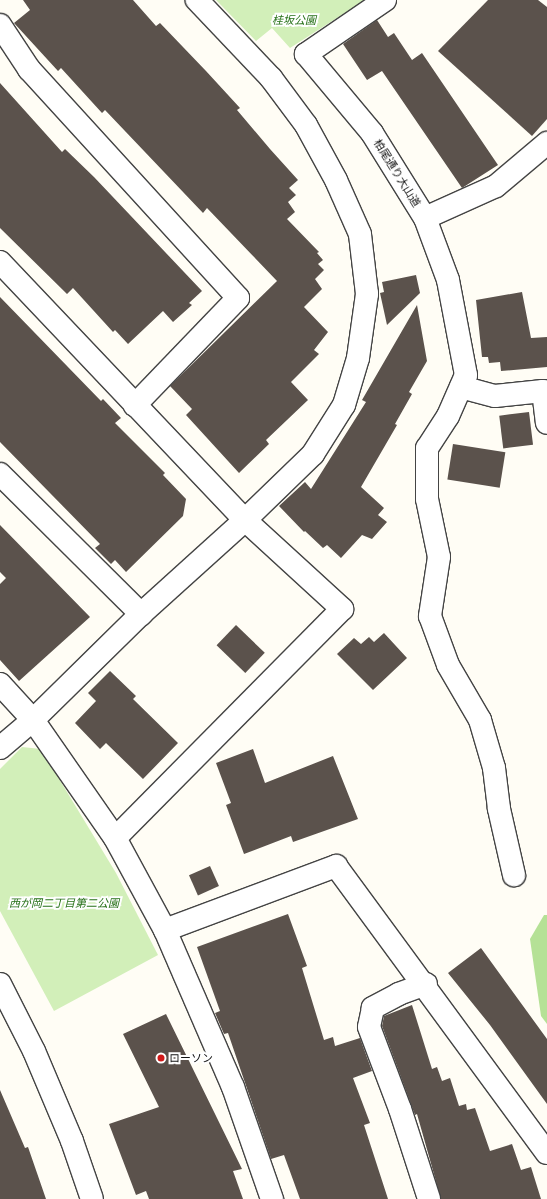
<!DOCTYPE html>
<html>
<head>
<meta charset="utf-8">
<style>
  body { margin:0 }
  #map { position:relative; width:547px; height:1199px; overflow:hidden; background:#fffdf5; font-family:Lora,"Noto Sans JP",serif }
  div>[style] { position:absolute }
  .green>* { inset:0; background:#d2efb9 }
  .forest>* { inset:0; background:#b5e196 }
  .building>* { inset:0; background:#5b524c; transform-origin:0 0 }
  .roads { filter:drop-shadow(1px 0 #444) drop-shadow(-1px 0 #444) drop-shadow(0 1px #444) drop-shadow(0 -1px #444) }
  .minor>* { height:22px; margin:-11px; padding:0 11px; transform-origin:11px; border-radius:11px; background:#fff }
  .dots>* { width:11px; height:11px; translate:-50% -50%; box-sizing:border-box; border:2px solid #fff; border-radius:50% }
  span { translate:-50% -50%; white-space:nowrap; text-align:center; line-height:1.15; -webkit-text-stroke:4px #fff; paint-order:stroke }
  .park-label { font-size:11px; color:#277119; font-style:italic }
  .street-label { font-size:11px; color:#111 }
  .poi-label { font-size:11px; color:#111 }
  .left { translate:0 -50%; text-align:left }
</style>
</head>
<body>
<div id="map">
  <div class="green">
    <div style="clip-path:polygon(216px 0,365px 0,290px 48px,272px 28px,256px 41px)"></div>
    <div style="clip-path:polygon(22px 747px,41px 749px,116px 873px,158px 955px,54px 1011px,0 911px,0 769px)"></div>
  </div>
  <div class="forest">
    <div style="clip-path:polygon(544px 915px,547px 915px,547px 1024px,541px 1016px,530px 939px)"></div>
  </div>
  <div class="building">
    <div style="clip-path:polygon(23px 0,133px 0,156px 26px,160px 23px,206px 71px,240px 108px,237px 110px,270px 149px,298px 180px,289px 188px,296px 195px,288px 202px,295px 212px,287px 219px,319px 252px,317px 253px,323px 260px,318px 264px,324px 270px,315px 279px,322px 289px,304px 307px,328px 332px,314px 350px,319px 354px,291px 382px,308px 400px,266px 440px,269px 444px,239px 473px,186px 415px,192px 409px,170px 386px,277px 281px,207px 208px,203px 213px,105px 110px,102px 113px,61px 68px,58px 71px,14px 23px,30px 10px)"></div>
    <div style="clip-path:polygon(488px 0,538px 0,547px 7px,547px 119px,532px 136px,438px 51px)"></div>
    <div style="clip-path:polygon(377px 20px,388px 37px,394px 33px,412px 60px,422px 53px,498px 165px,462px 188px,382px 71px,367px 80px,343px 44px)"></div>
    <div style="clip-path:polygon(0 83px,62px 152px,65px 149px,94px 177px,202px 291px,189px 303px,192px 305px,173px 322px,163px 311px,128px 344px,115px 330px,113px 332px,73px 288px,67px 294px,0 228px)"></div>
    <div style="clip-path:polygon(416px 275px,420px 293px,387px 325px,380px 293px,384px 292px,382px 282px)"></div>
    <div style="clip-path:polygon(522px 292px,531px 338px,547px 337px,547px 367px,501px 371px,500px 362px,489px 363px,488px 357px,482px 357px,476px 300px)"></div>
    <div style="clip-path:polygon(0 297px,101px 401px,103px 399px,121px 418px,115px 423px,165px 473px,163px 475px,186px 499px,183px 516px,126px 572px,115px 560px,111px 564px,95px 548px,100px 544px,0 442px)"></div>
    <div style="clip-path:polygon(417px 305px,427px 361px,409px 392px,412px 394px,395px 424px,397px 425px,361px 487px,384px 508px,378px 515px,387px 522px,372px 539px,362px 535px,341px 558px,327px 545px,323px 548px,305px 531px,304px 532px,279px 506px,305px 482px,311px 489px,366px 402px,362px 400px)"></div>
    <div style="left:529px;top:412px;width:33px;height:30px;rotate:83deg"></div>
    <div style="left:453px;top:444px;width:53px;height:36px;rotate:9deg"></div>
    <div style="clip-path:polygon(0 525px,90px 617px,19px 681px,0 660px,0 584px,6px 578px,0 572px)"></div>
    <div style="left:236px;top:625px;width:40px;height:28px;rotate:44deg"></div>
    <div style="clip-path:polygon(384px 633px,407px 658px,373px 690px,337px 654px,354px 638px,361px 644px,369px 637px,374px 642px)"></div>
    <div style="clip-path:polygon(110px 671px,136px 696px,133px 699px,178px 743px,143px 779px,106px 743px,100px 749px,75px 723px,96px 701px,88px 693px)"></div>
    <div style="clip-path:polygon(253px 749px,265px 783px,333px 756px,358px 819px,293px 842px,291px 836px,244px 854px,226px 805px,231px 803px,216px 763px)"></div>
    <div style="left:210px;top:866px;width:22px;height:23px;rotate:66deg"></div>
    <div style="clip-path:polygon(288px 914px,307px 966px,302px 968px,324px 1040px,333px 1037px,335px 1046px,360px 1038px,372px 1071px,353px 1078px,370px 1123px,364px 1125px,388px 1199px,300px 1199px,284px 1155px,271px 1159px,228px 1033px,224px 1034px,215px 1013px,220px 1011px,197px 947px)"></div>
    <div style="clip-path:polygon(481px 948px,547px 1039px,547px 1104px,490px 1025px,448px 973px)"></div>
    <div style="clip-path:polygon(412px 1005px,432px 1069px,437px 1067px,442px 1081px,450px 1078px,459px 1106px,466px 1104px,467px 1110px,475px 1108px,490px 1151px,512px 1144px,521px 1170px,531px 1167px,541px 1199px,441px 1199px,417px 1114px,415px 1115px,382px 1026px,384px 1016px)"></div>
    <div style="clip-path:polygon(166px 1014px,242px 1169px,233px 1171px,243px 1199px,149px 1199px,146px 1191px,136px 1195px,109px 1124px,159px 1107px,123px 1034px)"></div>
    <div style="clip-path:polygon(0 1090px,25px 1148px,28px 1147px,46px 1199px,0 1199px)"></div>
  </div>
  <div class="roads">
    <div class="minor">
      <div style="left:385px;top:0;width:96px;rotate:145.6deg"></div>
      <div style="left:306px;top:54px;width:103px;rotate:50.1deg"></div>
      <div style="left:372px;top:133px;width:100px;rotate:58.1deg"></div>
      <div style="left:425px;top:218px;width:66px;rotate:69.6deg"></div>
      <div style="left:448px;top:280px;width:97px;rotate:79.3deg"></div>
      <div style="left:466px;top:375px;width:45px;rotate:113.7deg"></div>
      <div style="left:448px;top:416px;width:38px;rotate:123deg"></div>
      <div style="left:427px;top:448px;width:51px;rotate:90deg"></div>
      <div style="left:427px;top:499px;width:59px;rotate:78.3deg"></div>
      <div style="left:439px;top:557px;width:60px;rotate:98.7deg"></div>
      <div style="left:430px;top:616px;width:52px;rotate:69.8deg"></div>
      <div style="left:448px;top:665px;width:64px;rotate:59.8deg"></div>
      <div style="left:480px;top:720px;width:50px;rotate:73.7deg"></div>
      <div style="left:494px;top:768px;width:41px;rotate:83deg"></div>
      <div style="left:499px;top:809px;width:68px;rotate:77.2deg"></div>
      <div style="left:0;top:25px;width:53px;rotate:56.6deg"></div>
      <div style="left:29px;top:69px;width:310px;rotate:47.6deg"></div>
      <div style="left:238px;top:298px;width:149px;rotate:133.9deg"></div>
      <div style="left:425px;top:218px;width:78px;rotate:-24.3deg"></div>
      <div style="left:496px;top:186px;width:67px;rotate:-40.1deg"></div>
      <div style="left:0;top:262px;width:356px;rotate:46.5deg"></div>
      <div style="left:245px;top:520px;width:132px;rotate:42.5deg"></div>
      <div style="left:342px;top:609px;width:322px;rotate:134.7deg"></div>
      <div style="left:461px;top:387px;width:35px;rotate:15deg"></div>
      <div style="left:495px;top:396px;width:48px;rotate:-5.9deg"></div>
      <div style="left:543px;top:391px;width:32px;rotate:83deg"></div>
      <div style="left:0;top:474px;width:199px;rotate:44.8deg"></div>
      <div style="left:0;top:684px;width:49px;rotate:47.5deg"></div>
      <div style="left:33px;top:720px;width:144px;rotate:55.2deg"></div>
      <div style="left:115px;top:838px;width:105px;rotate:61.5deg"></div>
      <div style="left:165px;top:930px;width:171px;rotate:66.6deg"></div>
      <div style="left:233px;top:1087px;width:119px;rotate:70.8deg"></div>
      <div style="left:0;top:748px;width:43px;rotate:-40.3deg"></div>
      <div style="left:33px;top:720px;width:151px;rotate:-44.5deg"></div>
      <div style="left:141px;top:614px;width:140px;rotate:-42.1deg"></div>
      <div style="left:245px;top:520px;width:95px;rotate:-44.1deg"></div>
      <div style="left:313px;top:454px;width:58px;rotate:-57.7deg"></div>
      <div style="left:344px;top:405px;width:49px;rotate:-73.4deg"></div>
      <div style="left:358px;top:358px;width:65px;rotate:-82deg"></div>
      <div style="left:367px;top:294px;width:60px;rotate:-96.7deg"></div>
      <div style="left:360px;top:234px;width:59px;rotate:-114deg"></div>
      <div style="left:336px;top:180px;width:63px;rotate:-118.6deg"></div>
      <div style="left:306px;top:125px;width:59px;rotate:-126.7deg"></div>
      <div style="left:271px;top:78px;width:108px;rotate:-133.5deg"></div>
      <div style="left:165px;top:930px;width:183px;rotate:-20.5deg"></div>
      <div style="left:336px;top:866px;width:356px;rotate:53.7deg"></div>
      <div style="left:0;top:984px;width:75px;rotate:63.1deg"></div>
      <div style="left:34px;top:1051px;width:98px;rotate:67.1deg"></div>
      <div style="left:72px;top:1141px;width:61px;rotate:71deg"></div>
      <div style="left:426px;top:984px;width:29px;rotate:160deg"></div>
      <div style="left:399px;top:994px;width:30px;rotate:152deg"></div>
      <div style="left:373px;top:1008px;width:19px;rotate:102deg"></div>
      <div style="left:369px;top:1027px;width:88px;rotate:69.3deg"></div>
      <div style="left:400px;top:1109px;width:95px;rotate:72.1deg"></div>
    </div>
  </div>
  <div class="dots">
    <div style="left:161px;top:1058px;background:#d11919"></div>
  </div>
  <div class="park-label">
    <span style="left:294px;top:20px">桂坂公園</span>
    <span style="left:64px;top:903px">西が岡二丁目第二公園</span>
  </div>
  <div class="street-label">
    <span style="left:397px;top:173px;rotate:58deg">柏尾通り大山道</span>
  </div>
  <div class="poi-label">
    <span class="left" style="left:169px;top:1058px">ローソン</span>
  </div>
</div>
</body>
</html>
